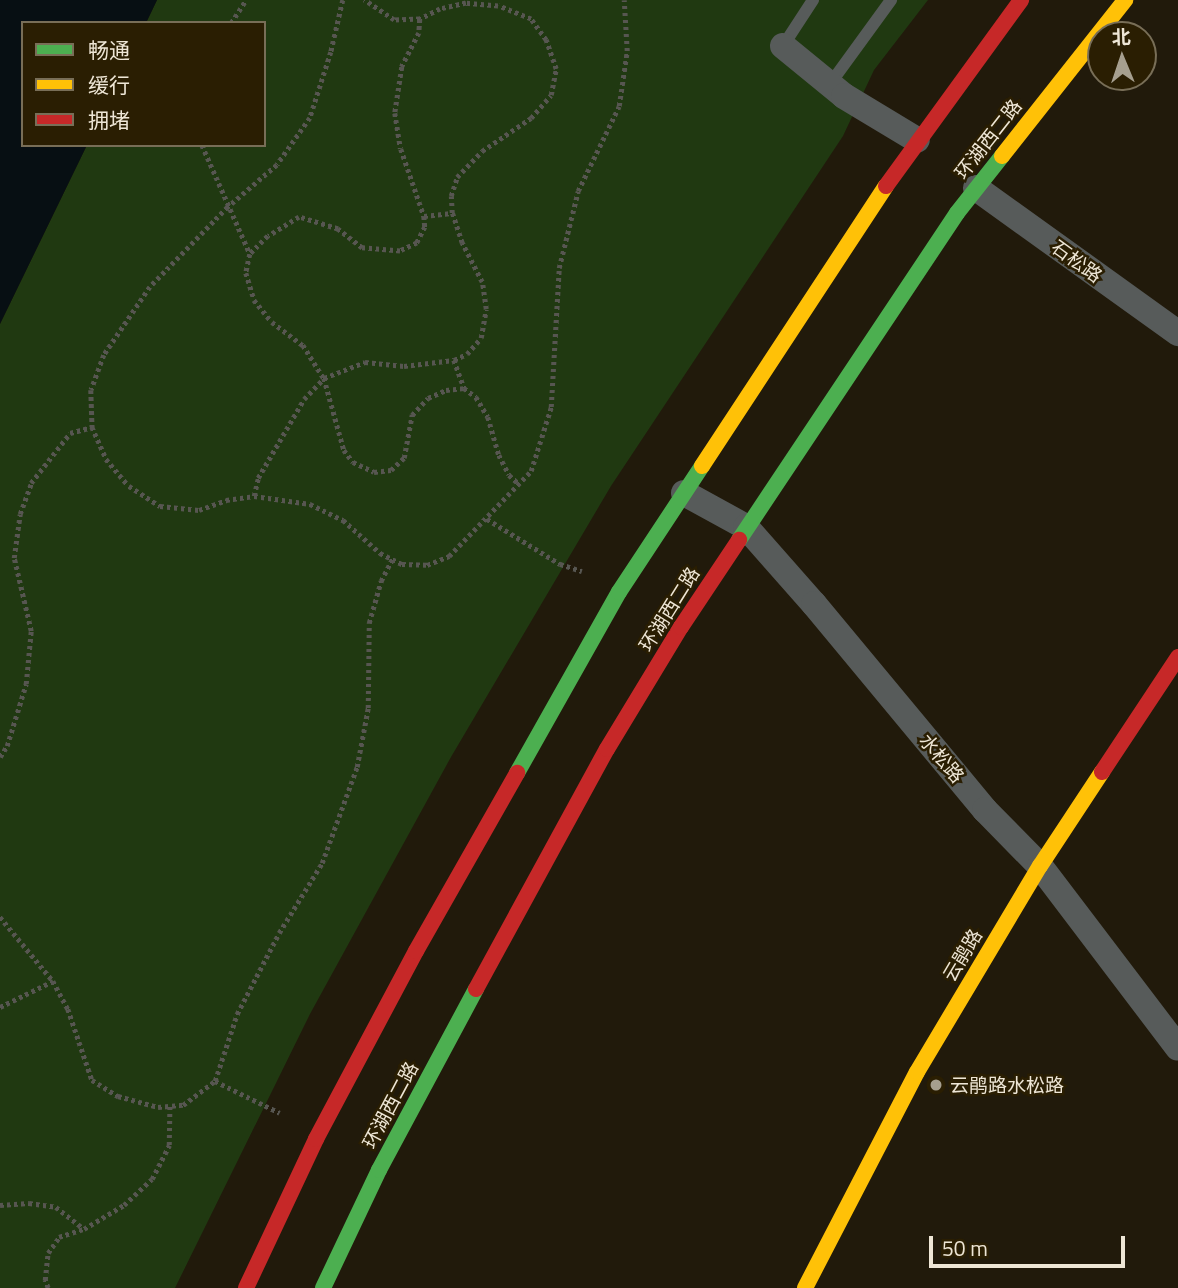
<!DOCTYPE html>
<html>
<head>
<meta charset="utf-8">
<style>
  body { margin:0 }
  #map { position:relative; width:1178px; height:1288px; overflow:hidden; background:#211a0b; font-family:"Titillium Web","Noto Sans SC",sans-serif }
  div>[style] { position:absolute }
  .green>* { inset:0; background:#203911 }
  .water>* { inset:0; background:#070f13 }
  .path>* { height:4.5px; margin-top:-2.25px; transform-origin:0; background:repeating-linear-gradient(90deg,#575651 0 3.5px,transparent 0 7px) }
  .lane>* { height:12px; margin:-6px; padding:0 6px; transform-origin:6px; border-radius:6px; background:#575b5a }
  .street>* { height:26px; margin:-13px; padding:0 13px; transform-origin:13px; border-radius:13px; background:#575b5a }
  .fast>* { height:16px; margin:-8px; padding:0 8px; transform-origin:8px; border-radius:8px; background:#4caf50 }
  .slow>* { height:16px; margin:-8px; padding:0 8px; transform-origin:8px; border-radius:8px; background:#ffc107 }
  .jam>* { height:16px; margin:-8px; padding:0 8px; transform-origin:8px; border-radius:8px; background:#c62828 }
  .dots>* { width:19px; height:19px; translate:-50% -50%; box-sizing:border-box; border:4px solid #2a1e02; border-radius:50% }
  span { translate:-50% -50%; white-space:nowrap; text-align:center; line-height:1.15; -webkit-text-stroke:5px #2a1e02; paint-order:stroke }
  .street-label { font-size:19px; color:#eee6d6 }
  .poi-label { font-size:19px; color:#eee6d6 }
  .left { translate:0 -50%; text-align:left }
  .legend { position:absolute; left:21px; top:21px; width:245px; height:126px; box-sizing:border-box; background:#2a1e02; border:2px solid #786e57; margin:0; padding:9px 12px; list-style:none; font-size:21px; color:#eee6d6 }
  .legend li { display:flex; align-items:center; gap:14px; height:35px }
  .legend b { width:35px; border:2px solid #786e57 }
  .north { position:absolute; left:1087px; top:21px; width:70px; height:70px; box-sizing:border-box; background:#2a1e02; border:2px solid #786e57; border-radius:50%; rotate:358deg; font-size:19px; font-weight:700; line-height:28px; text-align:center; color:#eee6d6 }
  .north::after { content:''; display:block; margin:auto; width:24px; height:32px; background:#a69f8f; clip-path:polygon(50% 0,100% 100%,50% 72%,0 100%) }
  .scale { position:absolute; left:929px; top:1236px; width:196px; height:32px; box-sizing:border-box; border:4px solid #eee6d6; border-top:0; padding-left:9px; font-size:21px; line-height:24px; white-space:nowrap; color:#eee6d6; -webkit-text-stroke:5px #2a1e02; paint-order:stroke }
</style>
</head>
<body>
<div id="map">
  <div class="green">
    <div style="clip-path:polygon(157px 0,928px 0,874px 70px,843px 136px,611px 486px,451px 757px,310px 1014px,175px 1288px,0 1288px,0 324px,87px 145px,264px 145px,264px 23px,146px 23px)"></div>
  </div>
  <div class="water">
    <div style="clip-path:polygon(0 0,157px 0,146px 23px,23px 23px,23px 145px,87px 145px,0 324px)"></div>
  </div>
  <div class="path">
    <div style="left:343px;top:0;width:53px;rotate:103deg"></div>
    <div style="left:331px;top:52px;width:69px;rotate:107.7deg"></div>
    <div style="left:310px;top:118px;width:57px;rotate:125.1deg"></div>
    <div style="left:277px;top:165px;width:65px;rotate:139.4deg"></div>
    <div style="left:228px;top:207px;width:112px;rotate:134.3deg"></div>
    <div style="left:150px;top:287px;width:82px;rotate:124.1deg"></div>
    <div style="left:104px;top:355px;width:37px;rotate:110deg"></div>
    <div style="left:91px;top:390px;width:37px;rotate:88deg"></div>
    <div style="left:92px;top:427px;width:35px;rotate:66deg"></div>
    <div style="left:106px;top:459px;width:35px;rotate:50deg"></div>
    <div style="left:129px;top:486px;width:37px;rotate:33deg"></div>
    <div style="left:160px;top:506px;width:39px;rotate:6deg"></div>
    <div style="left:199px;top:510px;width:29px;rotate:-20deg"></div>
    <div style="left:226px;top:500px;width:28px;rotate:-8deg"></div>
    <div style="left:254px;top:496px;width:57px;rotate:8.1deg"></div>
    <div style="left:310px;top:504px;width:37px;rotate:26deg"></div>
    <div style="left:343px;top:520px;width:50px;rotate:41.7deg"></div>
    <div style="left:380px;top:553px;width:25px;rotate:27deg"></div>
    <div style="left:402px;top:564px;width:25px;rotate:2deg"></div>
    <div style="left:427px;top:565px;width:24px;rotate:-22deg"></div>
    <div style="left:449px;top:556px;width:118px;rotate:-46deg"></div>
    <div style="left:531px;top:471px;width:67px;rotate:-72.6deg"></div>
    <div style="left:551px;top:407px;width:139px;rotate:-86.7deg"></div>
    <div style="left:559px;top:268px;width:79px;rotate:-76.1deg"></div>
    <div style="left:578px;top:191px;width:94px;rotate:-64.2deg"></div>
    <div style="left:619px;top:106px;width:56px;rotate:-81.7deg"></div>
    <div style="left:627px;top:51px;width:51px;rotate:-93.4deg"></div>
    <div style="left:420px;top:19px;width:14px;rotate:94deg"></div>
    <div style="left:419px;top:33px;width:38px;rotate:117deg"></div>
    <div style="left:402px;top:67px;width:47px;rotate:98.7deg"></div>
    <div style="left:395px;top:113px;width:36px;rotate:81deg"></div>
    <div style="left:401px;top:149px;width:71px;rotate:71.1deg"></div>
    <div style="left:424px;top:216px;width:11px;rotate:85deg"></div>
    <div style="left:425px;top:227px;width:18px;rotate:117deg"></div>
    <div style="left:417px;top:243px;width:19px;rotate:155deg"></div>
    <div style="left:400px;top:251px;width:38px;rotate:-175deg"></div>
    <div style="left:362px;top:248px;width:31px;rotate:-142deg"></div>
    <div style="left:338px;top:229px;width:41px;rotate:-162.9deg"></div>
    <div style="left:299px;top:217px;width:36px;rotate:148deg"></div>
    <div style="left:268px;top:236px;width:25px;rotate:135deg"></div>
    <div style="left:250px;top:254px;width:19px;rotate:102deg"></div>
    <div style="left:246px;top:273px;width:28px;rotate:73deg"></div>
    <div style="left:254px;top:300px;width:28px;rotate:51deg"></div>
    <div style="left:272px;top:322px;width:39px;rotate:37deg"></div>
    <div style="left:303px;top:345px;width:39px;rotate:58deg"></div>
    <div style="left:324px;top:378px;width:75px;rotate:74.5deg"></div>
    <div style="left:344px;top:450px;width:15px;rotate:53deg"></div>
    <div style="left:353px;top:462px;width:23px;rotate:25deg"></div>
    <div style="left:374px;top:472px;width:17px;rotate:-7deg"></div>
    <div style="left:391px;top:470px;width:18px;rotate:-43deg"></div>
    <div style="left:404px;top:458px;width:44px;rotate:-79.5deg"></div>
    <div style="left:412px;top:415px;width:23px;rotate:-47deg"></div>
    <div style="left:428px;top:398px;width:20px;rotate:-24deg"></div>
    <div style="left:446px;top:390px;width:18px;rotate:-6deg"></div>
    <div style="left:464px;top:388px;width:15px;rotate:37deg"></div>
    <div style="left:476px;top:397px;width:23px;rotate:59deg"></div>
    <div style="left:488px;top:417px;width:40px;rotate:74deg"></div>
    <div style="left:499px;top:455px;width:22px;rotate:63deg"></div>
    <div style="left:509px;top:475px;width:13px;rotate:42deg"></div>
    <div style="left:231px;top:23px;width:27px;rotate:-57deg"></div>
    <div style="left:202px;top:145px;width:119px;rotate:66.2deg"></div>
    <div style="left:424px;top:216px;width:28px;rotate:-6deg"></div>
    <div style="left:454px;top:360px;width:30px;rotate:70deg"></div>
    <div style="left:254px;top:496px;width:18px;rotate:-77deg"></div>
    <div style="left:258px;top:478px;width:91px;rotate:-59.8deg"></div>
    <div style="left:304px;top:399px;width:29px;rotate:-46deg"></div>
    <div style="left:324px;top:378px;width:44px;rotate:-21.3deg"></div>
    <div style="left:365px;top:362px;width:39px;rotate:6deg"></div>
    <div style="left:404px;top:366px;width:50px;rotate:-6.8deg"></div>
    <div style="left:454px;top:360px;width:14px;rotate:-25deg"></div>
    <div style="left:467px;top:354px;width:21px;rotate:-49deg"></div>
    <div style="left:481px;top:338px;width:29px;rotate:-80deg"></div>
    <div style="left:486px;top:309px;width:27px;rotate:-98deg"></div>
    <div style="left:482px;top:282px;width:44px;rotate:-117.1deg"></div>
    <div style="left:462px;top:243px;width:32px;rotate:-108deg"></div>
    <div style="left:452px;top:213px;width:17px;rotate:-93deg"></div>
    <div style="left:451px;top:196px;width:20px;rotate:-72deg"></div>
    <div style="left:457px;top:177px;width:36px;rotate:-46deg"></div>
    <div style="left:482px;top:151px;width:59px;rotate:-34deg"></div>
    <div style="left:531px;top:118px;width:30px;rotate:-49deg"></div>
    <div style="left:551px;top:95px;width:26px;rotate:-79deg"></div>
    <div style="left:556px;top:69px;width:31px;rotate:-109deg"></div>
    <div style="left:546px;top:40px;width:26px;rotate:-126deg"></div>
    <div style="left:531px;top:19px;width:35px;rotate:-158deg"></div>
    <div style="left:498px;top:6px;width:32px;rotate:-175deg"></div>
    <div style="left:466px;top:3px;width:27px;rotate:167deg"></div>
    <div style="left:440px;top:9px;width:22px;rotate:153deg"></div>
    <div style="left:420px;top:19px;width:26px;rotate:178deg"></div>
    <div style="left:394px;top:20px;width:36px;rotate:-146deg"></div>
    <div style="left:487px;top:519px;width:86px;rotate:31.7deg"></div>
    <div style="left:560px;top:564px;width:23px;rotate:18deg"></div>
    <div style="left:0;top:757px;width:13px;rotate:-58deg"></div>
    <div style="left:7px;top:746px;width:65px;rotate:-73deg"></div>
    <div style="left:26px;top:684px;width:53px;rotate:-84.6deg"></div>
    <div style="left:31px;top:631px;width:75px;rotate:-103.1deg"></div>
    <div style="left:14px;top:558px;width:44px;rotate:-82.2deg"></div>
    <div style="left:20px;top:514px;width:33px;rotate:-70deg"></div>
    <div style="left:31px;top:483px;width:63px;rotate:-52deg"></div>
    <div style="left:70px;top:433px;width:23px;rotate:-15deg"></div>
    <div style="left:0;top:917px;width:83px;rotate:50.4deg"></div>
    <div style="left:53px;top:981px;width:32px;rotate:62deg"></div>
    <div style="left:68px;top:1009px;width:75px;rotate:71.3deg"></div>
    <div style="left:92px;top:1080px;width:31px;rotate:32deg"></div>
    <div style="left:118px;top:1096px;width:41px;rotate:15.4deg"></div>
    <div style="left:158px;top:1107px;width:25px;rotate:-5deg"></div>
    <div style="left:183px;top:1105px;width:40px;rotate:-37deg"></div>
    <div style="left:215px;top:1081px;width:71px;rotate:-71.8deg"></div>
    <div style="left:237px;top:1014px;width:91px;rotate:-62.6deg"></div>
    <div style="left:279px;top:933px;width:82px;rotate:-58.4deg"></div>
    <div style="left:322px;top:863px;width:102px;rotate:-70deg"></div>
    <div style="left:357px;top:767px;width:60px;rotate:-79.4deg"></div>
    <div style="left:368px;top:708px;width:85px;rotate:-89.3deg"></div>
    <div style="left:369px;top:623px;width:44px;rotate:-74.1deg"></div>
    <div style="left:381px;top:581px;width:25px;rotate:-63deg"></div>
    <div style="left:0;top:1007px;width:59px;rotate:-26.1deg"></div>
    <div style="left:215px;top:1081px;width:72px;rotate:26.2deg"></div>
    <div style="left:0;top:1205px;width:29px;rotate:-4deg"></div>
    <div style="left:29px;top:1203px;width:27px;rotate:8deg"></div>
    <div style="left:56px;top:1207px;width:34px;rotate:38deg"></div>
    <div style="left:48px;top:1288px;width:9px;rotate:-111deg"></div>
    <div style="left:45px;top:1280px;width:27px;rotate:-84deg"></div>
    <div style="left:48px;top:1253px;width:19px;rotate:-55deg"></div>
    <div style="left:59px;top:1237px;width:26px;rotate:-18deg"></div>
    <div style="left:84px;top:1229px;width:47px;rotate:-31deg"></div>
    <div style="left:124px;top:1205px;width:38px;rotate:-43deg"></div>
    <div style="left:152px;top:1179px;width:38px;rotate:-63deg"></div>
    <div style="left:169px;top:1145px;width:39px;rotate:-89deg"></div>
  </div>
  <div class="lane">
    <div style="left:783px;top:46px;width:55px;rotate:-56.9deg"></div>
    <div style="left:830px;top:84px;width:104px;rotate:-54deg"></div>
  </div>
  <div class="street">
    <div style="left:783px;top:46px;width:79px;rotate:39.3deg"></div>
    <div style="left:844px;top:96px;width:85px;rotate:31.1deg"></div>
    <div style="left:976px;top:188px;width:249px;rotate:35.7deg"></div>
    <div style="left:684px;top:493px;width:71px;rotate:28.7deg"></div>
    <div style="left:746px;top:527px;width:103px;rotate:48.6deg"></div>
    <div style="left:814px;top:604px;width:268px;rotate:50.3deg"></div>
    <div style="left:985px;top:810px;width:78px;rotate:45.5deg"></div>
    <div style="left:1040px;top:866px;width:228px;rotate:52.8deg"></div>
  </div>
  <div class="fast">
    <div style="left:739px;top:540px;width:393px;rotate:-56.3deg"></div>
    <div style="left:957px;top:213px;width:73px;rotate:-51.7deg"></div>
    <div style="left:517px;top:773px;width:208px;rotate:-60.6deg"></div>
    <div style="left:619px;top:592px;width:151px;rotate:-56.6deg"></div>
    <div style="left:323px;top:1288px;width:131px;rotate:-64.6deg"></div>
    <div style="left:379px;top:1170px;width:205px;rotate:-61.8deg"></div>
  </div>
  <div class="slow">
    <div style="left:1002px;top:156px;width:199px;rotate:-51.7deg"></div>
    <div style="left:702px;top:466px;width:335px;rotate:-56.7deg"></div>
    <div style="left:805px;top:1288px;width:243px;rotate:-62.6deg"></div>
    <div style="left:917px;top:1072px;width:240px;rotate:-59.2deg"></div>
    <div style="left:1040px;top:866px;width:113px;rotate:-56.6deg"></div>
  </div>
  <div class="jam">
    <div style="left:886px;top:186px;width:230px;rotate:-54deg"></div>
    <div style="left:1102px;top:772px;width:138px;rotate:-56.5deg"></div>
    <div style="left:476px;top:989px;width:273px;rotate:-61.4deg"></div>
    <div style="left:607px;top:749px;width:143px;rotate:-58.8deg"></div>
    <div style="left:681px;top:627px;width:105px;rotate:-56.3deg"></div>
    <div style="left:246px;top:1288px;width:165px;rotate:-64.8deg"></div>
    <div style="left:316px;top:1139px;width:213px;rotate:-62deg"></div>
    <div style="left:416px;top:951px;width:205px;rotate:-60.4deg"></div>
  </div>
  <div class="dots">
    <div style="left:936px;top:1085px;background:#a69f8f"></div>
  </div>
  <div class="street-label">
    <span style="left:988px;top:139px;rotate:-52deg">环湖西二路</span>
    <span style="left:1077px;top:261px;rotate:36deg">石松路</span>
    <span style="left:669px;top:609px;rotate:-58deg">环湖西二路</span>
    <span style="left:942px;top:758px;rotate:50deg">水松路</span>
    <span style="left:962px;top:955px;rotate:-59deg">云鹃路</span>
    <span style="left:390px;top:1105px;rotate:-62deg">环湖西二路</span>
  </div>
  <div class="poi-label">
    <span class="left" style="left:950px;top:1085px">云鹃路水松路</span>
  </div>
  <ul class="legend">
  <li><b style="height:9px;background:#4caf50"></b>畅通</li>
  <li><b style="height:9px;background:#ffc107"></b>缓行</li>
  <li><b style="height:9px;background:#c62828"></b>拥堵</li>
  </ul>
  <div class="north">北</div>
  <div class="scale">50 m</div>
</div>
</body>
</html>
